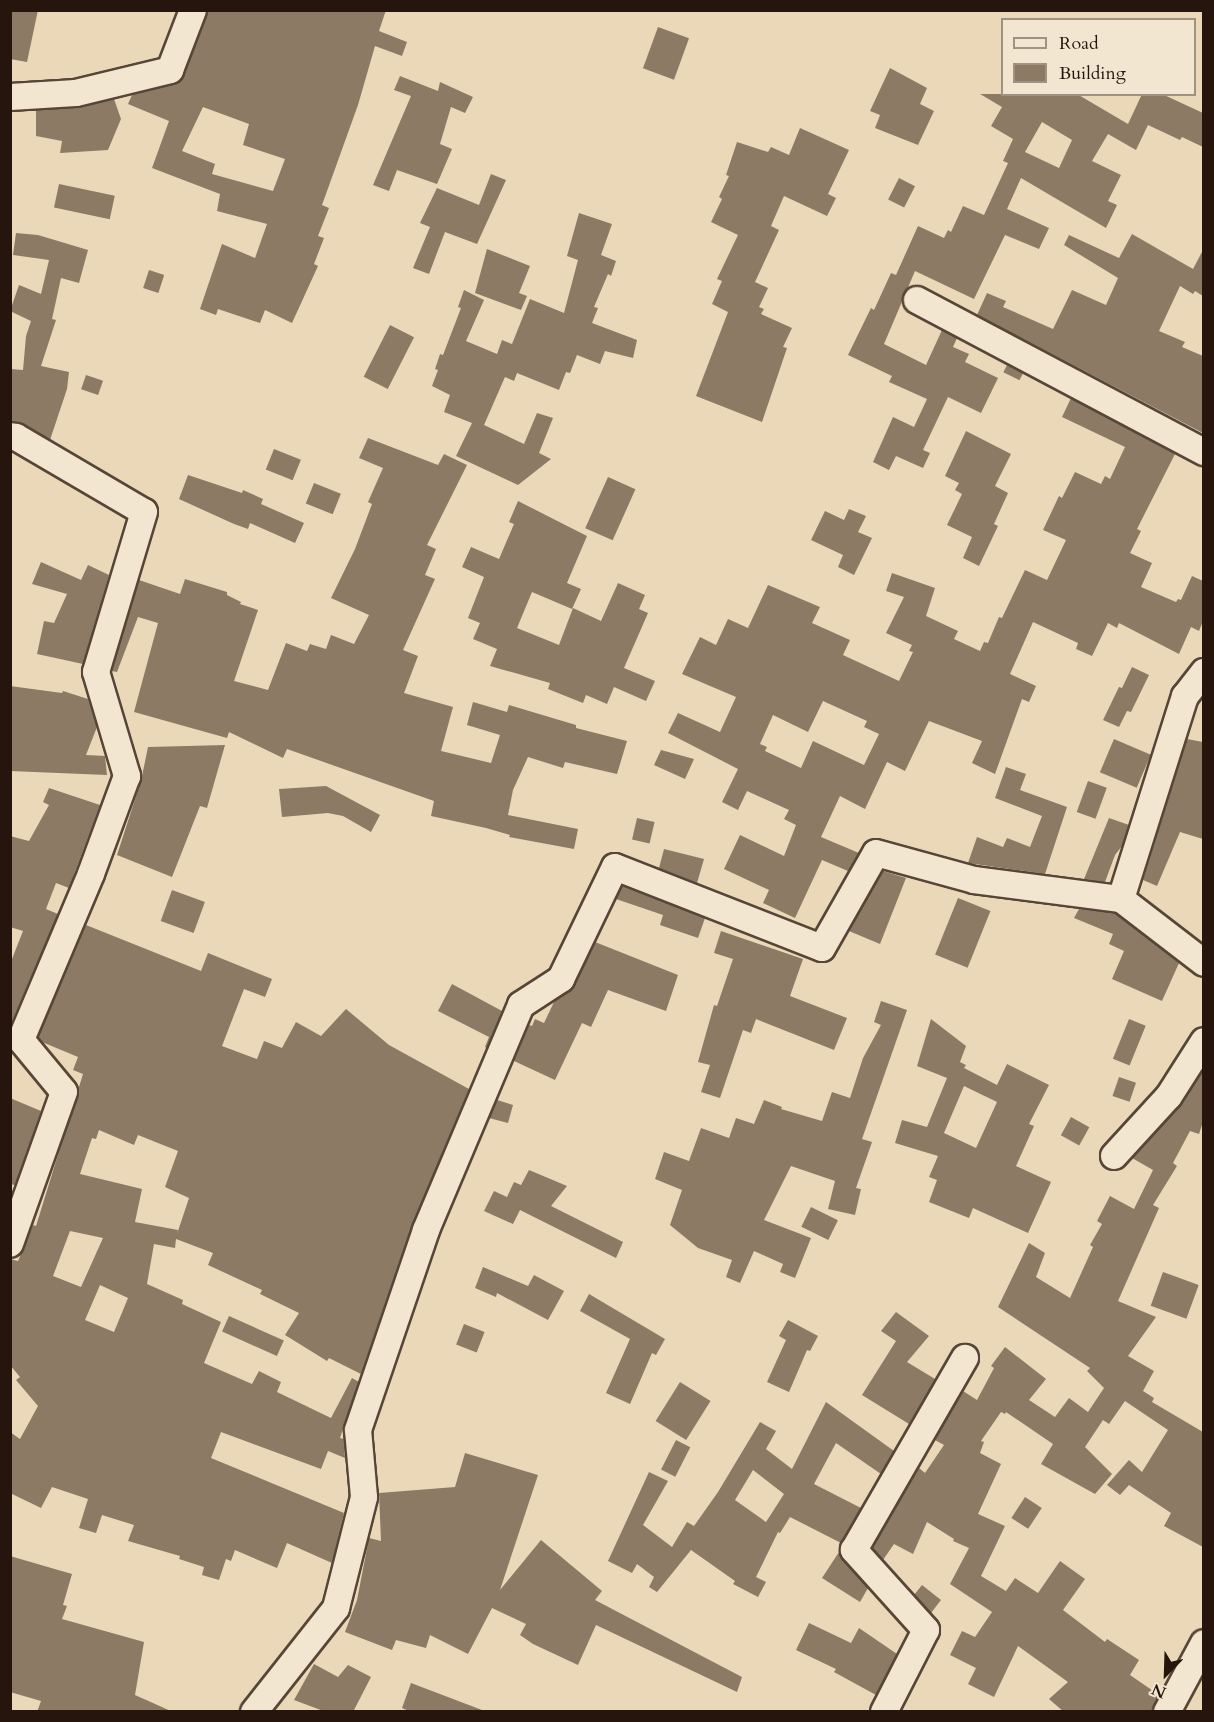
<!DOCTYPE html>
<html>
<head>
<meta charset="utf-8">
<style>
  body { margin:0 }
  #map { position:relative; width:1214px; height:1722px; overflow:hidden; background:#ebd8b8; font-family:Cardo,serif }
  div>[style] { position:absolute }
  .building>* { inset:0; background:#8c7a65; transform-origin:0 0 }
  .roads { filter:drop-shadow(2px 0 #574637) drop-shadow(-2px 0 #574637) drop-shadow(0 2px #574637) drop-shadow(0 -2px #574637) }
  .minor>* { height:26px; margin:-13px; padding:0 13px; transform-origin:13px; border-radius:13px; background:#f2e6d1 }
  span { translate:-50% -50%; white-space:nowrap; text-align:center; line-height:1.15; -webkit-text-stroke:4.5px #f2e6d1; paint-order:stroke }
  .frame { position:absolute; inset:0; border:12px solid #26150c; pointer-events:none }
  .legend { position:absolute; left:1001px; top:18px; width:195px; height:78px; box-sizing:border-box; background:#f2e6d1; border:2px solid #a09282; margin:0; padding:8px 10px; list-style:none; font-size:18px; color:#26150c }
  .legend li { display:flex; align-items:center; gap:12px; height:30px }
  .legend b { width:30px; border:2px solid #a09282 }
  .north { position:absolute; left:1136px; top:1644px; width:60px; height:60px; -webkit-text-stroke:4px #f2e6d1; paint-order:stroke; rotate:203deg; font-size:16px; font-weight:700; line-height:24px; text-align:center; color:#26150c }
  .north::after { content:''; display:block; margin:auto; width:21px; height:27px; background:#26150c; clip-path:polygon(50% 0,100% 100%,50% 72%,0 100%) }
</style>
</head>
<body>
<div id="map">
  <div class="building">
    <div style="clip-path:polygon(10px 10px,38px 10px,27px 62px,10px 59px)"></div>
    <div style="clip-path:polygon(evenodd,208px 10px,386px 10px,379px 31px,407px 42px,402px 56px,375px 46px,358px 105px,322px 205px,329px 208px,318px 236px,324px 238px,314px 264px,318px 266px,292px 323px,265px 310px,260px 323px,218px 309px,216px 315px,200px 309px,222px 244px,255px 258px,267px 224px,217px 211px,220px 194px,152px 168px,169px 121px,128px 104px,132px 95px,180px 81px,208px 10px,203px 107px,249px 124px,243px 145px,285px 159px,273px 191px,212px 174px,215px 164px,182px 151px,203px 107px)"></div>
    <div style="left:658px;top:27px;width:33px;height:44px;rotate:20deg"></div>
    <div style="clip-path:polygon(890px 68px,927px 88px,920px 104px,934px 111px,918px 145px,875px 128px,880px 115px,870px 111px)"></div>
    <div style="clip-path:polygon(400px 76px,438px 91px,440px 82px,473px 97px,465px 113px,451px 107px,440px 144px,452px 149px,437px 184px,397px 170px,389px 191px,373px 185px,411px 96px,394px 90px)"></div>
    <div style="clip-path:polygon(evenodd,980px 94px,1077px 94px,1128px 124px,1142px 94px,1162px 94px,1203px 113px,1203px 147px,1182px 137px,1180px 140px,1148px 125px,1136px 150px,1108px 134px,1092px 161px,1121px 175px,1108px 201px,1117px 205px,1106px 228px,1021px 178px,1007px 209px,1049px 228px,1039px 249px,1005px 235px,974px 299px,915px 271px,884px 344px,926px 365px,942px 330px,957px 338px,953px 347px,969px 354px,965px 362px,998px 378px,981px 413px,948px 397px,923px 450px,930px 453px,923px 468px,896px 456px,889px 470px,873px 462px,893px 417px,914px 427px,927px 399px,889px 382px,892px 376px,848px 355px,871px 308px,874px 310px,891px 273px,896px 275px,918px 226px,944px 238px,948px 230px,951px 232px,963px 206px,984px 215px,1008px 163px,1003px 161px,1013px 139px,991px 126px,1002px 107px,980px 94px,1042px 122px,1072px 140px,1059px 168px,1025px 152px,1042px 122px)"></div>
    <div style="clip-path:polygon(114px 99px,121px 119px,108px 150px,60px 153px,62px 141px,36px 136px,36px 110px,77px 108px)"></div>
    <div style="clip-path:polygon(800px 128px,849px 150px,828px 194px,836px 198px,827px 216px,784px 196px,771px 226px,779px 230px,755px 282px,768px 288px,759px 307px,764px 309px,761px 314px,792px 328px,783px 347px,787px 348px,762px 422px,696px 396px,728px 312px,712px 304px,722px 281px,717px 279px,738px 235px,711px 222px,722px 199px,719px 197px,729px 176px,726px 175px,737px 142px,768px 152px,771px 147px,789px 155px)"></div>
    <div style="clip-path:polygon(491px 174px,506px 180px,477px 244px,445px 232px,429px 274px,413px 268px,430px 227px,420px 223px,437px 188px,479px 205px)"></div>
    <div style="left:899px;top:178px;width:18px;height:24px;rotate:27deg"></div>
    <div style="left:59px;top:184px;width:57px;height:24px;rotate:12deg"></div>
    <div style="clip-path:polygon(579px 213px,612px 224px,601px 255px,616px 261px,611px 276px,608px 274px,594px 307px,598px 308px,592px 323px,637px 340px,633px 358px,605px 351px,600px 364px,577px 355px,570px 373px,566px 372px,559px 390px,517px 373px,514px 381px,505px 377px,484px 425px,524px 444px,537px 413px,553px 418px,539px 453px,551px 459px,518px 485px,456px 456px,472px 423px,444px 412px,450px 395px,432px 386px,438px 370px,435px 369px,440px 354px,443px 355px,461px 308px,458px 307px,464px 290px,484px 300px,466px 341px,497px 354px,502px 340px,512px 344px,530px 299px,564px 313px,578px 260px,567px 256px)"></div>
    <div style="clip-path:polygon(16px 233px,38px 235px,88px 250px,79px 283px,61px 278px,52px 319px,56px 320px,41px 366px,69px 372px,67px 389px,50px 440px,23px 424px,10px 421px,10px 369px,23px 370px,26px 336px,31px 321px,10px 311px,19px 285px,41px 294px,49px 260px,13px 255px)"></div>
    <div style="clip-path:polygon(1132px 234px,1193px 269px,1203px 250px,1203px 296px,1195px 291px,1193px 294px,1180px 286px,1159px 331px,1185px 342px,1182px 347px,1203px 356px,1203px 433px,977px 315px,987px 293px,1006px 301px,1003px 307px,1053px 329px,1072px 290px,1106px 305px,1118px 278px,1064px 245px,1069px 235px,1119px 258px)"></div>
    <div style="clip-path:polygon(487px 249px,530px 266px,519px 293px,527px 296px,521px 310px,475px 293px)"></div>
    <div style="left:149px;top:270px;width:16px;height:19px;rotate:18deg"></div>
    <div style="left:390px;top:325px;width:27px;height:58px;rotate:27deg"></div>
    <div style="left:1007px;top:365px;width:18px;height:8px;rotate:27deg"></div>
    <div style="left:86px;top:375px;width:18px;height:15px;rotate:19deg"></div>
    <div style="clip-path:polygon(evenodd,1071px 398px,1175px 454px,1137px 529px,1141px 531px,1130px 553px,1152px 563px,1141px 587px,1176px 602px,1178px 599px,1181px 600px,1192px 576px,1203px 581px,1203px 621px,1199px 631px,1191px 627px,1179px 654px,1119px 623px,1117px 628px,1108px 623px,1092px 656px,1076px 649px,1078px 643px,1033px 622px,1010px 674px,1036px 686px,1029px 702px,1022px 699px,995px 774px,972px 763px,982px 741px,929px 721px,905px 771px,887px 762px,865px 809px,840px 796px,821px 837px,859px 853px,848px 871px,822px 860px,795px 918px,763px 903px,769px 890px,724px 869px,740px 835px,784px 856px,796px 825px,784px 819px,789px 810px,747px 791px,738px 810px,722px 802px,738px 769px,668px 733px,678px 713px,720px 732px,736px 697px,682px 674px,700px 637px,716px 645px,728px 619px,748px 628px,768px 585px,820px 607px,812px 623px,850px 640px,843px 655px,899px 681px,913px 652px,909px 651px,912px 645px,886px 633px,904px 597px,886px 591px,892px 573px,935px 588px,926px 616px,958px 631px,954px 639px,980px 651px,984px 642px,988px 643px,999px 617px,1002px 618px,1025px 570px,1047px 580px,1066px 540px,1043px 530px,1059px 496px,1062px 498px,1075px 472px,1101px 484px,1105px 476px,1110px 479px,1125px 447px,1062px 417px,1071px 398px,823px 701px,867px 721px,864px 727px,879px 734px,864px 765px,813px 741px,801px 768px,765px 751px,767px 747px,760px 744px,773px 715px,808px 732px,823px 701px)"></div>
    <div style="clip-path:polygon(966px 431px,1011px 454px,995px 486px,1008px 493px,994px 524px,998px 526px,979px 566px,963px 558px,972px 537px,947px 525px,962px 494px,955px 490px,959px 483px,945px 476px)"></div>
    <div style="clip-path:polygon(368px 438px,438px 465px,444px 454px,467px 465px,427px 545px,436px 549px,425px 575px,435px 579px,403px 650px,418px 656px,404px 693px,453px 707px,441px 751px,491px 763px,500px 735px,467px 725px,473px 702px,507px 712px,509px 705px,576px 725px,576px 728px,627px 741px,617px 774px,565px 762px,563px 768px,528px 757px,513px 790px,508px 815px,578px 829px,574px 849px,509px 837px,510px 835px,486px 828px,431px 816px,434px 801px,287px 749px,283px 758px,229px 732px,227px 738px,134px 712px,158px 623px,138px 617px,117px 672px,112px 671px,139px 580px,180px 594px,185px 579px,227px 592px,227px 595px,241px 602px,240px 604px,258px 610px,234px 681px,268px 690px,286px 643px,307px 651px,310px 644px,326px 649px,331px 635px,354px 644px,369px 615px,331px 598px,355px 549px,372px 504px,368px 502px,383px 468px,359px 458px)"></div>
    <div style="left:274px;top:449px;width:29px;height:22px;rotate:22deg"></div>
    <div style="clip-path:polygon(188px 475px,242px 493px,243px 490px,263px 499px,261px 504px,304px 523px,295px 543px,250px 523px,248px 529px,234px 524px,179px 499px)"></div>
    <div style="left:608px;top:477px;width:30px;height:56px;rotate:24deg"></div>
    <div style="left:314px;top:483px;width:29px;height:22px;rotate:22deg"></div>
    <div style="clip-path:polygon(518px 501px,587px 536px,567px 583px,581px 589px,572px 609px,532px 592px,517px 628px,559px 645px,573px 608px,601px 621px,618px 583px,645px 595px,639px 609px,648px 613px,624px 668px,655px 681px,646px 701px,614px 687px,607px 704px,586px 695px,583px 703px,548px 689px,550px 683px,490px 666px,497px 649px,473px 639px,480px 623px,468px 618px,484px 577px,462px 567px,471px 547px,499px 559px,514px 524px,509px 522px)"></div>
    <div style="clip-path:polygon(849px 509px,866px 516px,858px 532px,872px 538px,854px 575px,838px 567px,843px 555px,811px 540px,825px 511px,844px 520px)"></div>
    <div style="clip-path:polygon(41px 562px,81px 580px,88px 565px,109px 575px,83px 664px,37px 654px,44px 621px,54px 623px,67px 594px,32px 584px)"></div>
    <div style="clip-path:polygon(1132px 667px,1149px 675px,1131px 712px,1127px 711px,1119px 727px,1103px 720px,1119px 687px,1122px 688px)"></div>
    <div style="clip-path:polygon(10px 686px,62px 693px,63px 691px,88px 699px,97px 727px,86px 755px,105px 756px,107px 775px,10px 771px)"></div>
    <div style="left:1114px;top:739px;width:40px;height:36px;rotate:23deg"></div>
    <div style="clip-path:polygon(1187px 739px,1203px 742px,1203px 839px,1180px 832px,1157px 886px,1143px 880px)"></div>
    <div style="clip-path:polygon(225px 745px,207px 808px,200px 806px,172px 877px,117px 855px,141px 781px,148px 747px)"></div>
    <div style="clip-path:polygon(661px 750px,694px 759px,685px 779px,654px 765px)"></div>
    <div style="clip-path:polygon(1006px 767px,1026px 774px,1020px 790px,1067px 807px,1045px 874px,968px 863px,977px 837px,1003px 847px,1007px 838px,1030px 847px,1042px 816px,995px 798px)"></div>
    <div style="left:1088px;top:781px;width:20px;height:33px;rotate:20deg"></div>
    <div style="clip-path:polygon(326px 786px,380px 815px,371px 832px,343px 816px,328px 813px,282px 817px,279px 789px)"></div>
    <div style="clip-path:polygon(49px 788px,100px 805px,69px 888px,56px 883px,46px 909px,58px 914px,10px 1026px,10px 964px,23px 931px,10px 927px,10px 836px,29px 841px,49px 805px,43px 802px)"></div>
    <div style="left:637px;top:818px;width:18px;height:22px;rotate:13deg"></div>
    <div style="clip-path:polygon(1109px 818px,1129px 825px,1122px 846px,1115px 855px,1105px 882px,1084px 879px)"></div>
    <div style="clip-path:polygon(664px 849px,704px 859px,697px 883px,659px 868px)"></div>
    <div style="clip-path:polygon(883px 871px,906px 878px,880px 944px,849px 931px)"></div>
    <div style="clip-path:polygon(622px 886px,705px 918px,698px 938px,660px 925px,663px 915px,616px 899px)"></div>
    <div style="left:172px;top:890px;width:35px;height:33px;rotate:20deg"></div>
    <div style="left:958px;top:898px;width:35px;height:61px;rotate:22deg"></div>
    <div style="clip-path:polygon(1079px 909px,1115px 913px,1179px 963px,1162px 1001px,1112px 979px,1124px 951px,1109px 944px,1113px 934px,1074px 918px)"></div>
    <div style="clip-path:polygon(evenodd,86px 925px,201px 971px,208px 953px,272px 979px,265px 997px,244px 989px,222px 1046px,257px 1059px,264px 1041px,282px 1048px,296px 1022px,321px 1036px,346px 1009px,389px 1045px,469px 1089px,412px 1225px,361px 1374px,329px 1358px,327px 1361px,285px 1335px,299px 1313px,260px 1294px,262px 1290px,208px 1265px,213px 1253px,176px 1239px,175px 1248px,154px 1244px,147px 1284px,183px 1300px,182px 1304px,221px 1322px,204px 1363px,252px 1384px,259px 1371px,281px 1382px,277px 1392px,331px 1418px,352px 1378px,359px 1382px,340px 1438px,344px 1439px,345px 1458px,328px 1451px,321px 1469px,221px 1432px,211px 1458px,344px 1513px,332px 1563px,287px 1543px,277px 1568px,235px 1550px,231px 1561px,226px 1559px,219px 1580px,202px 1575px,204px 1567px,179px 1559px,180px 1556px,128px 1541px,134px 1525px,102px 1515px,96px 1533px,79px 1528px,88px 1499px,52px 1487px,41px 1508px,10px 1493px,10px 1432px,20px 1439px,38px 1406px,16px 1380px,20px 1377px,10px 1365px,10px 1259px,18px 1261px,33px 1225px,36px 1226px,83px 1074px,73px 1070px,78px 1057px,42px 1042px,38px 1037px,86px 925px,99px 1130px,134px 1145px,138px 1135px,178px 1151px,165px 1187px,189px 1198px,177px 1234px,178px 1230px,135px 1222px,142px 1189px,80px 1174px,92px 1138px,96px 1139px,99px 1130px,86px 925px,70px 1231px,103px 1238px,81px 1287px,53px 1276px,70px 1231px,86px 925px,100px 1285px,128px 1298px,114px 1332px,85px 1320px,100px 1285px)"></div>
    <div style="clip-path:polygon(721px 931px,803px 959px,790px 996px,847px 1018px,834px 1050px,756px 1019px,751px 1033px,743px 1030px,720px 1098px,701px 1092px,710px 1065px,698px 1062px,714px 1005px,717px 1006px,733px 959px,714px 953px)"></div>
    <div style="clip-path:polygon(595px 942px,678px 975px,666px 1011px,608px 990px,591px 1027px,582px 1023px,555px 1080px,514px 1061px,529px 1025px,532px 1026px,535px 1019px,544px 1023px,554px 1002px,574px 986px)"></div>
    <div style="clip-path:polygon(452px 984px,502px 1011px,487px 1048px,485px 1047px,489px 1037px,438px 1011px)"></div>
    <div style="clip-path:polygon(881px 1001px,907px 1010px,862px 1139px,872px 1142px,856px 1188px,861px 1189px,855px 1215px,828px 1209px,835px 1181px,791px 1166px,764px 1220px,811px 1238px,795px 1278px,780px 1272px,783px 1264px,754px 1251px,740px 1283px,726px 1277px,732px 1260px,698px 1248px,670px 1225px,682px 1190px,655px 1179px,664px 1152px,689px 1161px,701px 1128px,729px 1138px,736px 1118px,754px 1124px,764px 1100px,782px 1107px,781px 1109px,822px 1121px,832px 1092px,850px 1098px,863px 1058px,881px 1025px,874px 1022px)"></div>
    <div style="clip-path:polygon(evenodd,931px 1019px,966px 1046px,960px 1062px,966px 1065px,964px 1068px,997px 1085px,1007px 1064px,1049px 1085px,1029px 1124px,1034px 1126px,1016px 1166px,1051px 1182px,1028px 1233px,973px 1208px,969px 1218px,929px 1202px,937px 1180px,929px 1177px,938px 1156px,895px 1143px,902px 1120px,927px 1127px,947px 1078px,917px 1066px,931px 1019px,964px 1086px,997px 1102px,976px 1148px,944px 1133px,964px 1086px)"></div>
    <div style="left:1129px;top:1019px;width:18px;height:43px;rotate:22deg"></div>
    <div style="clip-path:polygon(1203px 1070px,1203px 1122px,1199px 1134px,1190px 1131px,1173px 1163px,1177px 1166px,1153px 1205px,1159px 1208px,1118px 1301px,1156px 1317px,1128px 1356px,1154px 1371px,1143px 1391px,1154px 1398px,1152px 1402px,1203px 1432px,1203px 1547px,1164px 1526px,1171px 1513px,1129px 1485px,1120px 1495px,1107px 1485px,1129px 1460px,1142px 1472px,1168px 1430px,1125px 1401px,1109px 1424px,1103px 1420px,1085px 1447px,1112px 1474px,1095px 1494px,1041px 1464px,1053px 1444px,1006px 1412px,1005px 1414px,1001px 1412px,981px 1441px,984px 1442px,980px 1453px,1001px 1464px,978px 1514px,1005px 1526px,981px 1576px,1006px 1591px,1015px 1578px,1038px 1593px,1060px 1561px,1085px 1579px,1063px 1610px,1105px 1642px,1107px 1639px,1139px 1660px,1130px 1675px,1159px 1695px,1151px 1712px,1064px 1712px,1049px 1699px,1068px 1682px,1018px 1646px,994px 1697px,968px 1684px,976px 1668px,950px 1655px,962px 1631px,975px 1637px,992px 1612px,950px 1584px,969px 1548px,953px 1541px,954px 1539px,927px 1522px,913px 1554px,894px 1544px,883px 1560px,872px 1548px,919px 1468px,925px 1473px,944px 1445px,935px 1440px,963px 1391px,977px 1400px,994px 1368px,991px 1366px,1005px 1347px,1046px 1379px,1029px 1400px,1055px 1417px,1069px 1398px,1088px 1412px,1104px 1388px,1087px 1371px,1090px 1368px,998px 1307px,1029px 1243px,1045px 1253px,1036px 1277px,1070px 1298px,1093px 1247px,1090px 1245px,1102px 1224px,1097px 1221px,1110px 1196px,1134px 1209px,1153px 1170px,1132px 1158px,1180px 1106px)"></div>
    <div style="left:1119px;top:1077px;width:18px;height:20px;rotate:19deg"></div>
    <div style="clip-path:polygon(10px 1098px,41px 1111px,15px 1185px,10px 1184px)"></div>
    <div style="clip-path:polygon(497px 1100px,513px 1105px,508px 1123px,489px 1118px)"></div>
    <div style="left:1071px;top:1117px;width:21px;height:21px;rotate:29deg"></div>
    <div style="clip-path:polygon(529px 1170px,567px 1186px,551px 1206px,623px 1242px,616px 1258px,520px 1210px,513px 1224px,484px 1211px,494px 1191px,507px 1197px,514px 1182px,521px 1185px)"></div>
    <div style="left:811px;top:1207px;width:30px;height:22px;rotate:26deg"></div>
    <div style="clip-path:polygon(483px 1267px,528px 1286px,534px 1275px,564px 1291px,548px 1320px,497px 1293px,496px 1297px,475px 1288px)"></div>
    <div style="left:1163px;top:1272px;width:38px;height:36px;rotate:20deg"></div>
    <div style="clip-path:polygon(589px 1294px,665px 1339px,656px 1355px,652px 1353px,630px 1404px,606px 1393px,630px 1339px,580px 1311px)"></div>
    <div style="clip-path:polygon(896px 1312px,929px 1336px,907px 1362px,935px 1379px,909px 1424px,862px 1395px,896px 1341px,881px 1331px)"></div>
    <div style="left:229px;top:1316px;width:60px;height:17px;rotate:24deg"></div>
    <div style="clip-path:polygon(788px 1320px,818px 1336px,810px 1351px,807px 1350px,789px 1392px,767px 1382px,786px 1340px,779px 1336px)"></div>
    <div style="left:464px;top:1324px;width:22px;height:22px;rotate:21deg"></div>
    <div style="left:680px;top:1382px;width:36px;height:46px;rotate:32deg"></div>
    <div style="clip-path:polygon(evenodd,826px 1402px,894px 1451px,881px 1474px,836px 1443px,814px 1484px,861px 1508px,841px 1543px,790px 1517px,780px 1533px,778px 1532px,756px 1577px,766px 1582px,758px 1597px,733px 1584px,735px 1581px,691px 1550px,657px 1592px,649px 1587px,654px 1577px,637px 1564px,632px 1573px,608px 1561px,649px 1472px,668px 1481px,643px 1525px,672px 1547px,687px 1522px,694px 1526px,718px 1492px,760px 1422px,776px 1431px,766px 1449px,792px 1469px,826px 1402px,753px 1470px,784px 1494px,766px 1522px,735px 1500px,753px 1470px)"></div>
    <div style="left:676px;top:1440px;width:16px;height:33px;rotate:27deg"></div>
    <div style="clip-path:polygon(465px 1453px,538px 1475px,500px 1590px,541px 1540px,602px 1591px,595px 1600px,742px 1677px,737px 1692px,596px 1625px,578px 1665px,533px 1644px,520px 1635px,526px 1624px,492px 1608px,468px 1654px,430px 1635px,426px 1648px,396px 1640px,392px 1650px,345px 1632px,357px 1600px,369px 1538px,381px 1541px,379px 1493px,455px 1487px)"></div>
    <div style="left:1025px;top:1497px;width:20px;height:25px;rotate:33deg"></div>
    <div style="clip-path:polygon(839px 1552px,868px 1588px,860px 1602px,822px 1578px)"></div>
    <div style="clip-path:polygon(10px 1556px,72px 1574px,63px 1605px,67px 1606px,62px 1619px,144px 1642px,135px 1695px,173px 1712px,37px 1712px,41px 1701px,10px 1692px)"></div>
    <div style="clip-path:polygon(922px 1585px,941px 1600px,931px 1613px,914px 1595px)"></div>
    <div style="clip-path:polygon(809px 1623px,851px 1643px,859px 1628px,897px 1654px,876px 1695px,834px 1672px,836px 1669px,796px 1650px)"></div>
    <div style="clip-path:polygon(314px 1664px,338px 1677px,348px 1665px,371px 1677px,353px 1712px,326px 1712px,294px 1700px)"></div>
    <div style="clip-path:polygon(411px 1683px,482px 1710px,482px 1712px,411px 1712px,402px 1708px)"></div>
  </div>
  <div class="roads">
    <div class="minor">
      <div style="left:10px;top:97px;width:66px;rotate:-3.5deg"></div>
      <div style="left:76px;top:93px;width:97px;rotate:-13.7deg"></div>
      <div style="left:170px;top:70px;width:64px;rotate:-69deg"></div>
      <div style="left:917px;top:300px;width:325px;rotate:27.9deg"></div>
      <div style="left:10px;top:436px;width:6px;rotate:9deg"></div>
      <div style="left:16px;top:437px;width:148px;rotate:30.4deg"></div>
      <div style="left:144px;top:512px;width:167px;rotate:106.7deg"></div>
      <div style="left:96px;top:672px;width:109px;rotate:73.4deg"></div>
      <div style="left:127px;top:776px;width:104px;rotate:110.2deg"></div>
      <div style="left:91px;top:874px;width:180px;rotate:112.9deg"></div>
      <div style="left:21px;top:1040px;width:67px;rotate:50.4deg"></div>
      <div style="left:64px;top:1092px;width:161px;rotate:109.6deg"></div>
      <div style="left:1204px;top:672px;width:31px;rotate:128deg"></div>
      <div style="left:1185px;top:696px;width:213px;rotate:107.5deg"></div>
      <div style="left:1121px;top:899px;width:105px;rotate:37.6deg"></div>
      <div style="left:1114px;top:1156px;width:81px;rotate:-47.5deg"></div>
      <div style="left:1169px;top:1096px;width:65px;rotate:-57.5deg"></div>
      <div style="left:254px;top:1712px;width:132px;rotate:-51.7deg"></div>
      <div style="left:336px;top:1608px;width:114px;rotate:-75.8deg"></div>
      <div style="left:364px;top:1497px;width:67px;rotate:-95.1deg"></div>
      <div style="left:358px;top:1430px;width:211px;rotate:-71.2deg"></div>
      <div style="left:426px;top:1230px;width:244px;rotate:-67.1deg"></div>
      <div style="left:521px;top:1005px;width:48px;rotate:-33deg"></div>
      <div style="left:561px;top:979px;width:124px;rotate:-64.3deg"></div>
      <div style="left:615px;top:867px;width:222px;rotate:21.4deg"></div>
      <div style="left:822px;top:948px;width:109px;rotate:-60.4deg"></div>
      <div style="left:876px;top:853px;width:102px;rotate:15.4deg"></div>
      <div style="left:974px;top:880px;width:148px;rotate:7.4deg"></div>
      <div style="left:884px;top:1712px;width:92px;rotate:-62.9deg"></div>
      <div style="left:926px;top:1630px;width:108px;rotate:-132deg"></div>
      <div style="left:854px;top:1550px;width:222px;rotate:-60deg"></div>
      <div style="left:1167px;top:1712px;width:78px;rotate:-61.8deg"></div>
    </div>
  </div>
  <div class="frame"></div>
  <ul class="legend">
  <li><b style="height:8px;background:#f2e6d1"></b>Road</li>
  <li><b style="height:16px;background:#8c7a65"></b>Building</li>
  </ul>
  <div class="north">N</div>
</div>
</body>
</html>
